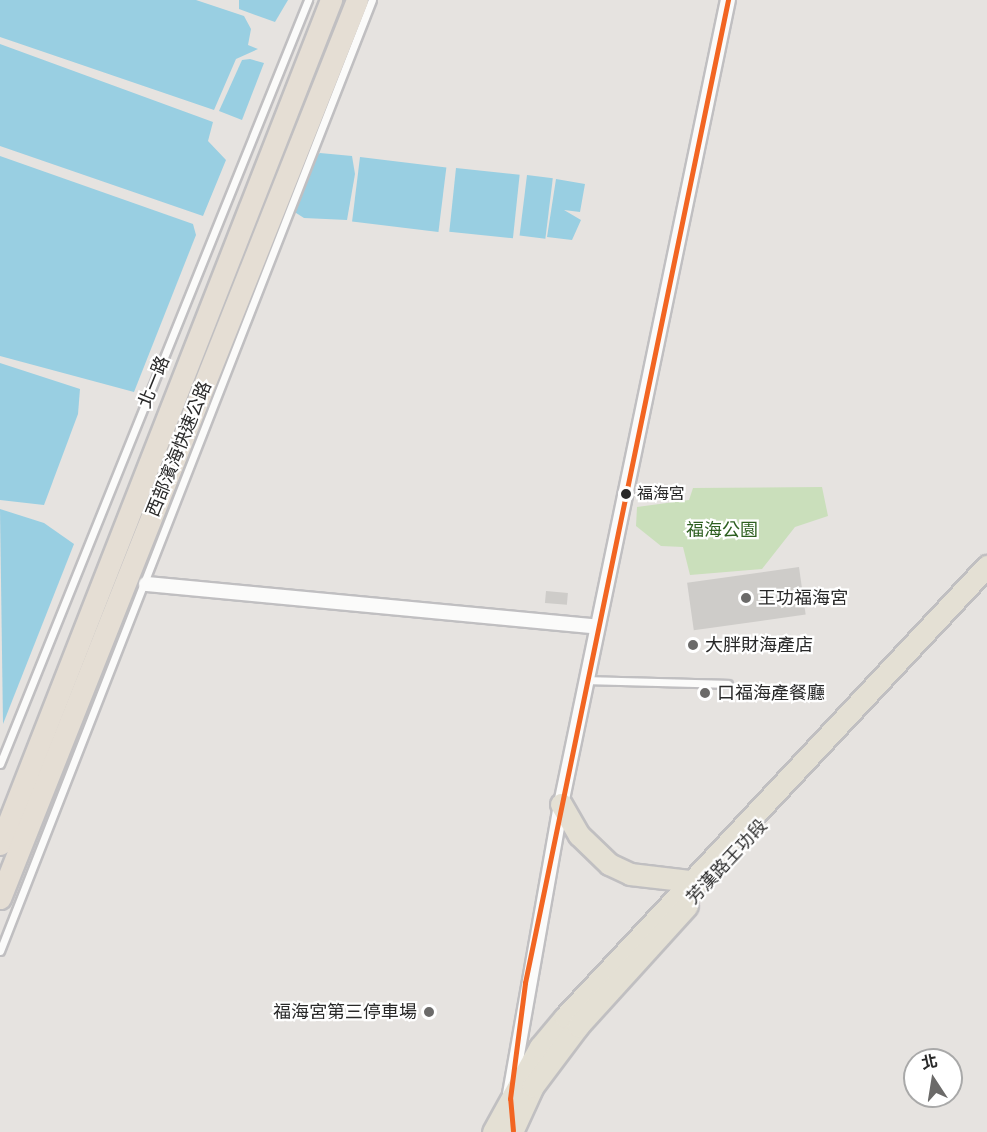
<!DOCTYPE html>
<html>
<head>
<meta charset="utf-8">
<style>
  body { margin:0 }
  #map { position:relative; width:987px; height:1132px; overflow:hidden; background:#e6e3e0; font-family:"Nunito Sans","Noto Sans TC",sans-serif }
  div>[style] { position:absolute }
  .green>* { inset:0; background:#cadfbb }
  .water>* { inset:0; background:#99cfe2; transform-origin:0 0 }
  .building>* { inset:0; background:#ceccc9; transform-origin:0 0 }
  .roads { filter:drop-shadow(2px 0 #c0bfc1) drop-shadow(-2px 0 #c0bfc1) drop-shadow(0 2px #c0bfc1) drop-shadow(0 -2px #c0bfc1) }
  .service>* { height:7px; margin:-3.5px; padding:0 3.5px; transform-origin:3.5px; border-radius:3.5px; background:#fbfbfa }
  .minor>* { height:14px; margin:-7px; padding:0 7px; transform-origin:7px; border-radius:7px; background:#fbfbfa }
  .primary>* { height:21px; margin:-10.5px; padding:0 10.5px; transform-origin:10.5px; border-radius:10.5px; background:#e4e0d4 }
  .trunk>* { height:21px; margin:-10.5px; padding:0 10.5px; transform-origin:10.5px; border-radius:10.5px; background:#e5ded4 }
  .bus-1>* { height:4.5px; margin:-2.25px; padding:0 2.25px; transform-origin:2.25px; border-radius:2.25px; background:#f26522 }
  .dots>* { width:16px; height:16px; translate:-50% -50%; box-sizing:border-box; border:3px solid #fff; border-radius:50% }
  span { translate:-50% -50%; white-space:nowrap; text-align:center; line-height:1.15; -webkit-text-stroke:4.5px #fff; paint-order:stroke }
  .bus-label { font-size:16px; color:#292929 }
  .left { translate:0 -50%; text-align:left }
  .street-label { font-size:18px; color:#292929 }
  .park-label { font-size:18px; color:#2d5f20 }
  .poi-label { font-size:18px; color:#292929 }
  .right { translate:-100% -50%; text-align:right }
  .north { position:absolute; left:903px; top:1048px; width:60px; height:60px; box-sizing:border-box; background:#fff; border:2px solid #a9a9a9; border-radius:50%; rotate:348deg; font-size:16px; font-weight:700; line-height:24px; text-align:center; color:#292929 }
  .north::after { content:''; display:block; margin:auto; width:21px; height:27px; background:#6b6a69; clip-path:polygon(50% 0,100% 100%,50% 72%,0 100%) }
</style>
</head>
<body>
<div id="map">
  <div class="green">
    <div style="clip-path:polygon(822px 487px,828px 516px,795px 527px,762px 569px,690px 575px,683px 547px,661px 546px,636px 526px,637px 507px,689px 500px,693px 488px)"></div>
  </div>
  <div class="water">
    <div style="clip-path:polygon(0 0,196px 0,244px 16px,251px 29px,248px 45px,258px 49px,236px 59px,214px 110px,0 37px)"></div>
    <div style="clip-path:polygon(239px 0,288px 0,275px 22px,239px 9px)"></div>
    <div style="clip-path:polygon(0 44px,213px 122px,208px 141px,226px 160px,203px 216px,0 146px)"></div>
    <div style="clip-path:polygon(250px 59px,264px 63px,242px 120px,219px 111px,242px 60px)"></div>
    <div style="clip-path:polygon(320px 153px,352px 156px,355px 174px,347px 220px,304px 218px,293px 211px,310px 161px)"></div>
    <div style="clip-path:polygon(0 156px,193px 224px,196px 235px,134px 392px,0 356px)"></div>
    <div style="left:360px;top:157px;width:87px;height:65px;rotate:7deg"></div>
    <div style="left:456px;top:168px;width:64px;height:64px;rotate:6deg"></div>
    <div style="left:527px;top:175px;width:26px;height:61px;rotate:7deg"></div>
    <div style="clip-path:polygon(556px 179px,585px 184px,580px 212px,564px 210px,581px 220px,572px 240px,547px 237px)"></div>
    <div style="clip-path:polygon(0 363px,80px 389px,78px 414px,44px 505px,0 500px)"></div>
    <div style="clip-path:polygon(0 509px,44px 523px,74px 544px,3px 724px)"></div>
  </div>
  <div class="building">
    <div style="left:799px;top:567px;width:48px;height:113px;rotate:82deg"></div>
    <div style="left:546px;top:591px;width:22px;height:12px;rotate:5deg"></div>
  </div>
  <div class="roads">
    <div class="service">
      <div style="left:587px;top:680px;width:141px;rotate:1.6deg"></div>
      <div style="left:0;top:764px;width:824px;rotate:-68.04deg"></div>
      <div style="left:0;top:951px;width:1021px;rotate:-68.64deg"></div>
    </div>
    <div class="minor">
      <div style="left:146px;top:584px;width:453px;rotate:5.4deg"></div>
      <div style="left:510px;top:1094px;width:294px;rotate:-80deg"></div>
      <div style="left:561px;top:804px;width:821px;rotate:-78.27deg"></div>
    </div>
    <div class="primary">
      <div style="left:561px;top:804px;width:36px;rotate:60deg"></div>
      <div style="left:579px;top:835px;width:42px;rotate:44deg"></div>
      <div style="left:609px;top:864px;width:23px;rotate:25deg"></div>
      <div style="left:630px;top:874px;width:68px;rotate:6.7deg"></div>
      <div style="left:493px;top:1132px;width:97px;rotate:-61.1deg"></div>
      <div style="left:540px;top:1047px;width:39px;rotate:-50deg"></div>
      <div style="left:565px;top:1017px;width:618px;rotate:-46.9deg"></div>
      <div style="left:512px;top:1132px;width:51px;rotate:-65.5deg"></div>
      <div style="left:533px;top:1086px;width:75px;rotate:-53.1deg"></div>
      <div style="left:578px;top:1026px;width:162px;rotate:-47.8deg"></div>
    </div>
    <div class="trunk">
      <div style="left:0;top:844px;width:907px;rotate:-68.59deg"></div>
      <div style="left:0;top:898px;width:966px;rotate:-68.32deg"></div>
    </div>
  </div>
  <div class="bus-1">
    <div style="left:513px;top:1131px;width:32px;rotate:-95deg"></div>
    <div style="left:510px;top:1099px;width:117px;rotate:-82.6deg"></div>
    <div style="left:525px;top:983px;width:1004px;rotate:-78.33deg"></div>
  </div>
  <div class="dots">
    <div style="left:626px;top:494px;background:#292929"></div>
    <div style="left:746px;top:598px;background:#6b6a69"></div>
    <div style="left:693px;top:645px;background:#6b6a69"></div>
    <div style="left:705px;top:693px;background:#6b6a69"></div>
    <div style="left:429px;top:1012px;background:#6b6a69"></div>
  </div>
  <div class="bus-label">
    <span class="left" style="left:637px;top:494px">福海宮</span>
  </div>
  <div class="street-label">
    <span style="left:154px;top:382px;rotate:-68deg">北一路</span>
    <span style="left:179px;top:449px;rotate:-68deg">西部濱海快速公路</span>
    <span style="left:727px;top:862px;rotate:-47deg">芳漢路王功段</span>
  </div>
  <div class="park-label">
    <span style="left:722px;top:530px">福海公園</span>
  </div>
  <div class="poi-label">
    <span class="left" style="left:758px;top:598px">王功福海宮</span>
    <span class="left" style="left:705px;top:645px">大胖財海產店</span>
    <span class="left" style="left:717px;top:693px">口福海產餐廳</span>
    <span class="right" style="left:417px;top:1012px">福海宮第三停車場</span>
  </div>
  <div class="north">北</div>
</div>
</body>
</html>
